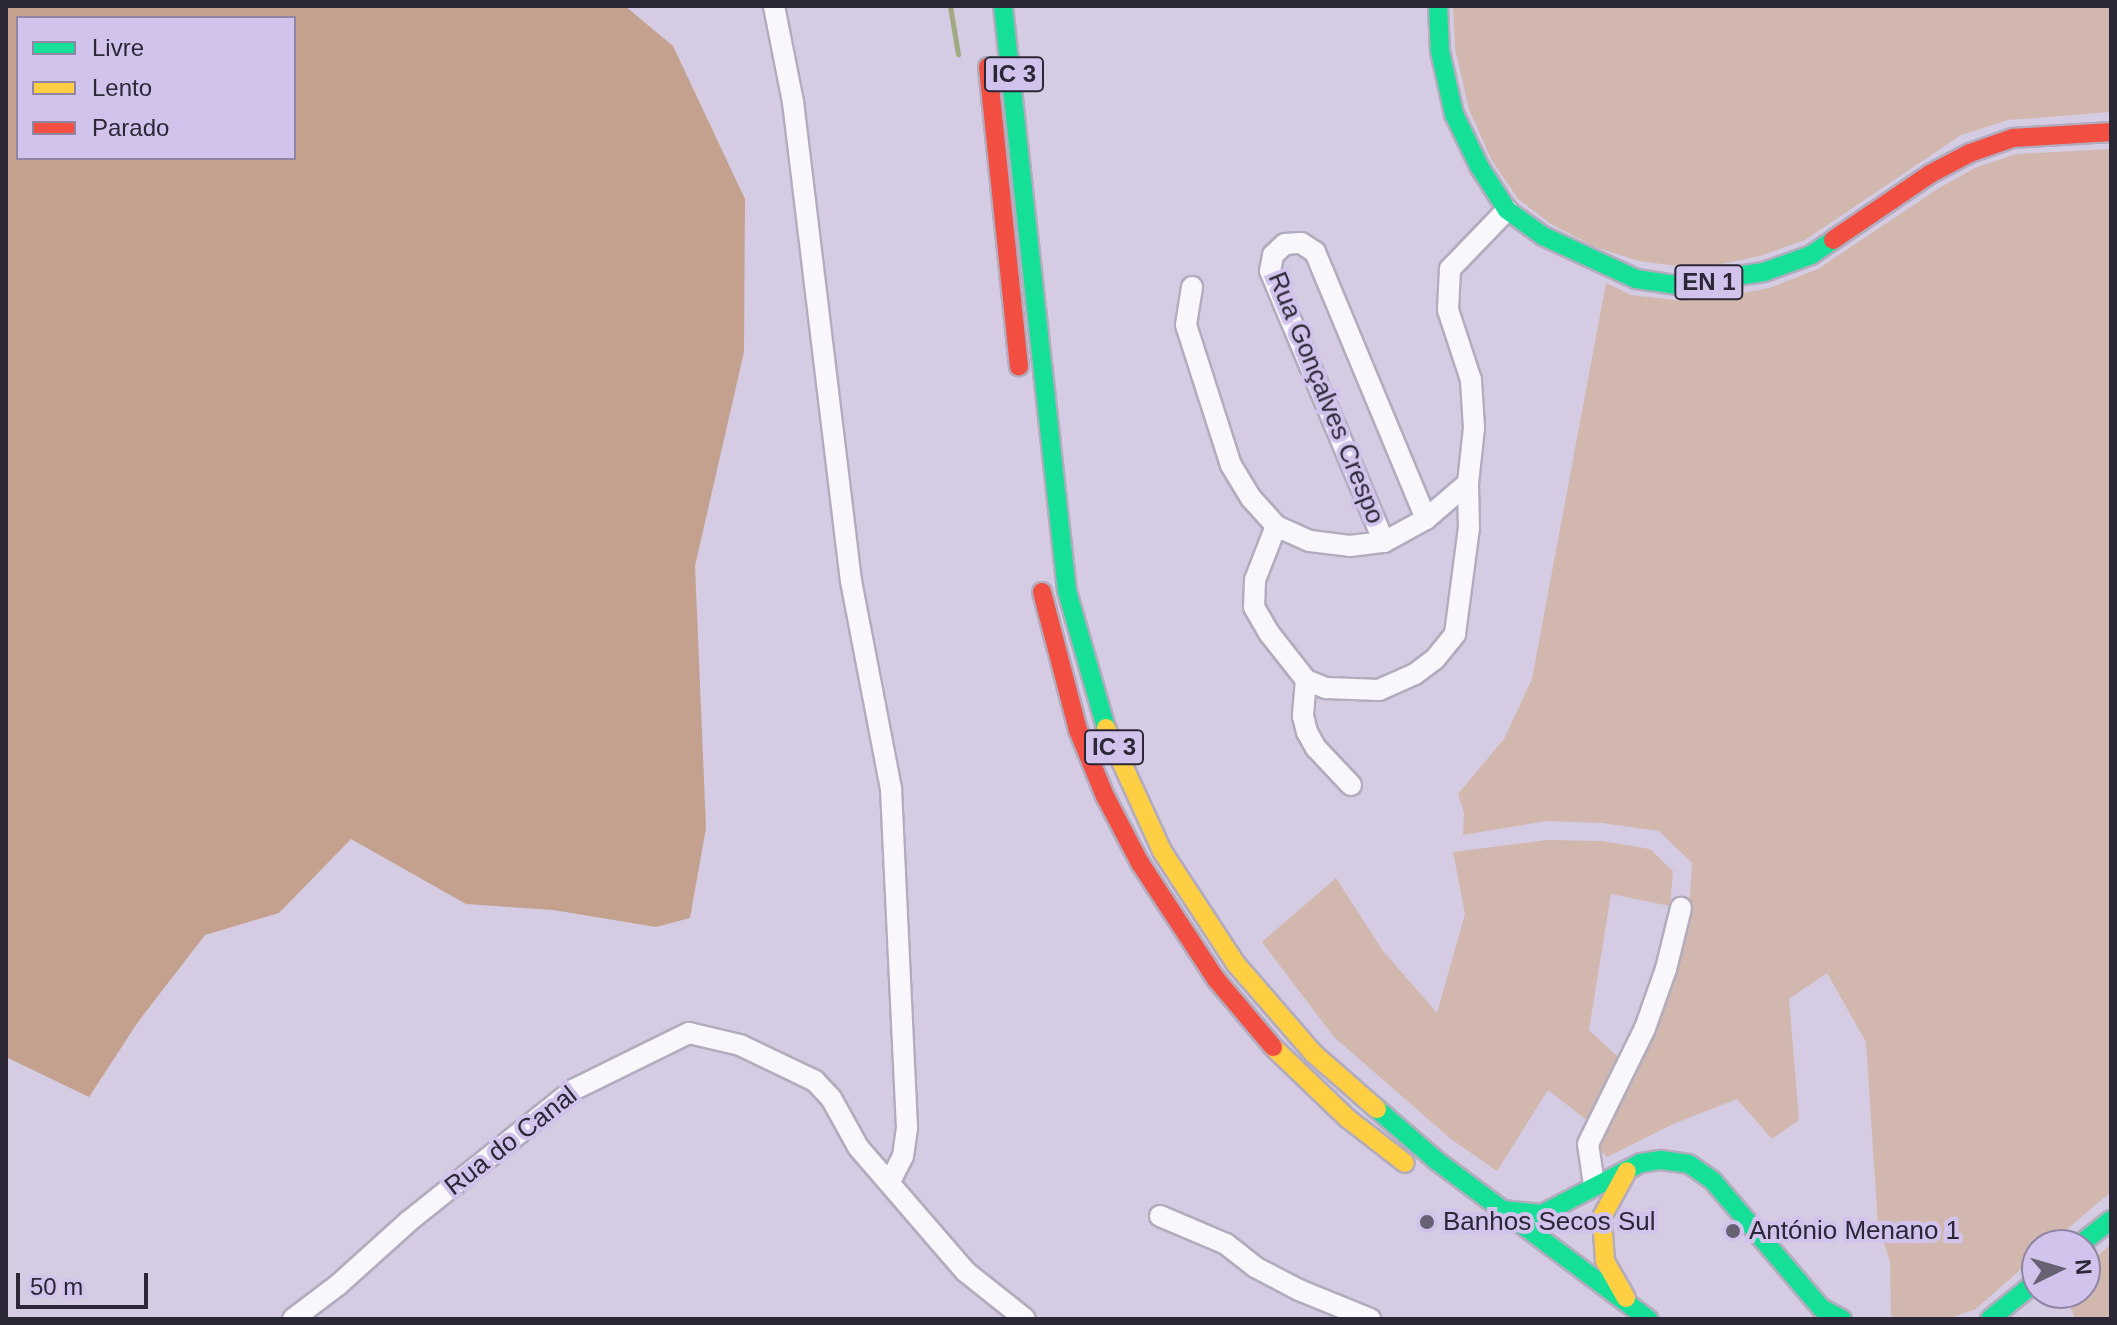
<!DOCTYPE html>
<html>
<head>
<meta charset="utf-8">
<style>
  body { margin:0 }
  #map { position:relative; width:2117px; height:1325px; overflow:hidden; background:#d5cce3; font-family:Helvetica,sans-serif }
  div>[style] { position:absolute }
  .green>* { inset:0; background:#d1b7ae }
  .forest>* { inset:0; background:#c4a18f }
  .stream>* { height:5px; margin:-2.5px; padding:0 2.5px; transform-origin:2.5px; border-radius:2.5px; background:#a0aa80 }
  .roads { filter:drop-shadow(2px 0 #b2acbe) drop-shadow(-2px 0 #b2acbe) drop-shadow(0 2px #b2acbe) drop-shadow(0 -2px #b2acbe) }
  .street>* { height:20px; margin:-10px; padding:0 10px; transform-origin:10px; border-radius:10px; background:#f9f7fb }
  .fast>* { height:18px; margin:-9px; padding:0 9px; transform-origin:9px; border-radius:9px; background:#16e098 }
  .slow>* { height:18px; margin:-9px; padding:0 9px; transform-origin:9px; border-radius:9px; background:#ffcf43 }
  .jam>* { height:18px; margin:-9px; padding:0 9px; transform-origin:9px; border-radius:9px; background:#f24e42 }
  .dots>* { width:22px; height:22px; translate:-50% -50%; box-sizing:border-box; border:4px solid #d2c3ec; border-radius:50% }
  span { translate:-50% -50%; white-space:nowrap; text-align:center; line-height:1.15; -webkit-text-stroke:8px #d2c3ec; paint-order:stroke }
  .shield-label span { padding:2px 6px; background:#d2c3ec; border:2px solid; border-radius:6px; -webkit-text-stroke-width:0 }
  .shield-label { font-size:24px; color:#2c2736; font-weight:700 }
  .street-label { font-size:26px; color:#2c2736 }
  .poi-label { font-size:26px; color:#2c2736 }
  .left { translate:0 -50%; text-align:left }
  .frame { position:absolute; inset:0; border:8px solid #2c2736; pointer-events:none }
  .legend { position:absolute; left:16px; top:16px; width:280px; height:144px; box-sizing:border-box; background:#d2c3ec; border:2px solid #9085a3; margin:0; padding:10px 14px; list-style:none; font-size:24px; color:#2c2736 }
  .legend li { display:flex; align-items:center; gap:16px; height:40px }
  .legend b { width:40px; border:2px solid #9085a3 }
  .north { position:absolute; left:2021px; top:1229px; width:80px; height:80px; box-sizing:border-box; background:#d2c3ec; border:2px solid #9085a3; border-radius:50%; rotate:85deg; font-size:22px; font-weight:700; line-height:32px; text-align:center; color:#2c2736 }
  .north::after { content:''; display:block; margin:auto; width:28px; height:36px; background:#676173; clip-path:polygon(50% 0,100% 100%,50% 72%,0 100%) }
  .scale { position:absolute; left:16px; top:1273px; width:132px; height:36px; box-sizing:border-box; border:4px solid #2c2736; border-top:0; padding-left:10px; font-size:24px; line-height:28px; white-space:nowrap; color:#2c2736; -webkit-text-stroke:6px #d2c3ec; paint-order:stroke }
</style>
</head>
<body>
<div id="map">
  <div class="green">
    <div style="clip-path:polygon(1453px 6px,2111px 6px,2111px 112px,2008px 120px,1961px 135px,1805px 240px,1760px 256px,1717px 265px,1677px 266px,1639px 261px,1595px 247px,1551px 224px,1518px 199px,1491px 159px,1469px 109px,1455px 49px)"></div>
    <div style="clip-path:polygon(2111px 149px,2111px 1192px,2048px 1245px,2037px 1245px,2037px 1255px,1976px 1309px,1947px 1319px,1891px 1319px,1890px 1261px,1878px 1226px,1866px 1042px,1827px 973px,1789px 999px,1799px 1120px,1772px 1139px,1737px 1099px,1673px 1124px,1607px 1157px,1594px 1145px,1689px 909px,1692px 863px,1659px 831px,1602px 823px,1547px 821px,1463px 835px,1464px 813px,1458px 794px,1504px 739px,1532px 679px,1606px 283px,1631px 295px,1676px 300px,1721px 297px,1769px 288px,1818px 269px,1939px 188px,1977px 167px,2016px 154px)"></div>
    <div style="clip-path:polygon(1548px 840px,1601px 841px,1650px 849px,1673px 871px,1670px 906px,1611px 894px,1589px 1030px,1620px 1059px,1589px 1122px,1548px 1090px,1497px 1171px,1451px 1139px,1334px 1037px,1262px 942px,1336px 878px,1383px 951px,1437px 1013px,1465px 914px,1453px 852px)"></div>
    <div style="clip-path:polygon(2111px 1244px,2111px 1319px,2075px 1319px,2065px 1293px,2085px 1293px,2085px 1267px)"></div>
  </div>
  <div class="forest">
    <div style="clip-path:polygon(evenodd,6px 6px,625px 6px,673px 46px,745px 199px,744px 352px,695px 566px,706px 828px,690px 918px,656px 927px,553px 910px,466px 904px,351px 839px,279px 913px,205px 935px,138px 1022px,89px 1097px,6px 1057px,6px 6px,18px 18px,294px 18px,294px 158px,18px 158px,18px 18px)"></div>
  </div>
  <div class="stream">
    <div style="left:950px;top:6px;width:49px;rotate:80.5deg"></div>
  </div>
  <div class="roads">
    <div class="street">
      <div style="left:774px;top:6px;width:98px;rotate:78.8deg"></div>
      <div style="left:793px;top:102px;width:482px;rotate:83.1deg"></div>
      <div style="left:851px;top:581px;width:212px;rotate:79.1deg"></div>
      <div style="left:891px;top:789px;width:339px;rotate:87.3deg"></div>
      <div style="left:907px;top:1128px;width:28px;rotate:98deg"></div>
      <div style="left:903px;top:1156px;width:30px;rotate:117deg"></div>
      <div style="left:1192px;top:287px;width:38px;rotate:99deg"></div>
      <div style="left:1186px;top:325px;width:147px;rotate:72.2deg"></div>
      <div style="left:1231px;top:465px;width:39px;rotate:59deg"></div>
      <div style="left:1251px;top:498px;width:38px;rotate:48deg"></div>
      <div style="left:1276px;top:526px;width:37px;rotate:24deg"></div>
      <div style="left:1310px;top:541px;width:40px;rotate:7.1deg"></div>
      <div style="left:1350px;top:546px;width:34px;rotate:-7deg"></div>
      <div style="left:1384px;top:542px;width:48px;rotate:-28.7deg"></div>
      <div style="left:1426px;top:519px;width:55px;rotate:-40.6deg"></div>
      <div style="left:1468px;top:483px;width:55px;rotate:-83.8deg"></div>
      <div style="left:1474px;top:428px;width:48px;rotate:-93.6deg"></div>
      <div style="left:1471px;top:380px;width:74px;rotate:-108.2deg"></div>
      <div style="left:1448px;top:310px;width:41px;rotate:-87.2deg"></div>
      <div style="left:1450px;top:269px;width:82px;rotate:-46deg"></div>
      <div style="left:1276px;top:526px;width:58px;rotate:111.3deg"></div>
      <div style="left:1255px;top:580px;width:27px;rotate:92deg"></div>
      <div style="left:1254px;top:607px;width:30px;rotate:60deg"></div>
      <div style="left:1269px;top:633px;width:60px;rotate:51.8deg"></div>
      <div style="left:1306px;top:680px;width:22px;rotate:22deg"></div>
      <div style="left:1326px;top:688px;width:53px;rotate:2.2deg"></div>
      <div style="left:1379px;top:690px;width:39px;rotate:-24deg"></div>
      <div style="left:1415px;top:674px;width:25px;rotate:-37deg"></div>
      <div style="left:1435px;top:659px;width:32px;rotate:-51deg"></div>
      <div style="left:1455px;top:634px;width:107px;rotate:-82.5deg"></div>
      <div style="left:1469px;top:528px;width:45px;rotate:-91.3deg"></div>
      <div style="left:1384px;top:542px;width:294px;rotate:-112.8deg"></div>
      <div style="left:1270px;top:271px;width:16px;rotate:-79deg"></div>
      <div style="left:1273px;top:255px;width:16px;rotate:-43deg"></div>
      <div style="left:1285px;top:244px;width:16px;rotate:-4deg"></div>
      <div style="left:1301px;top:243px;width:17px;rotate:33deg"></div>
      <div style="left:1315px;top:252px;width:289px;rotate:67.4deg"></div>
      <div style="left:1306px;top:680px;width:36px;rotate:95deg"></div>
      <div style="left:1303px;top:716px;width:16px;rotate:76deg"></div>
      <div style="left:1307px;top:732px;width:18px;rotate:61deg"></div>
      <div style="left:1316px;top:748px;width:51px;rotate:46.6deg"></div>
      <div style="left:1594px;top:1185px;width:41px;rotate:-98.3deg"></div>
      <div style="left:1588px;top:1144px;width:129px;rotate:-63.8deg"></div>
      <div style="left:1645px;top:1028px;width:63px;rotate:-70.4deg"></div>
      <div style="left:1666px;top:969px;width:63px;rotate:-76.2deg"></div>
      <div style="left:1160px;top:1216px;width:72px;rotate:23deg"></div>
      <div style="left:1226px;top:1244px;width:37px;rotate:38deg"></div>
      <div style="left:1255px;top:1267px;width:50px;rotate:27.6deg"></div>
      <div style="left:1299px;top:1290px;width:77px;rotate:22.2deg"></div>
      <div style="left:293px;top:1319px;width:56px;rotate:-37.1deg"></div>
      <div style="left:338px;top:1285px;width:96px;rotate:-42deg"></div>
      <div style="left:409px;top:1221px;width:210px;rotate:-38.6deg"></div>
      <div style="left:573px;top:1090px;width:129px;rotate:-26.2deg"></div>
      <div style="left:689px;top:1033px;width:52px;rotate:13.2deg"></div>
      <div style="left:740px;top:1045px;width:83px;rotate:25.6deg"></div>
      <div style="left:815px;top:1081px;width:23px;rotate:47deg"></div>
      <div style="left:831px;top:1098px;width:56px;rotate:61.1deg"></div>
      <div style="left:858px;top:1147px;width:165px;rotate:49.2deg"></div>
      <div style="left:966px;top:1272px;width:75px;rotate:38.5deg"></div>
    </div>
    <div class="fast">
      <div style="left:1003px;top:6px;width:588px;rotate:83.76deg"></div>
      <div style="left:1067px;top:591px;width:142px;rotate:74.1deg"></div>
      <div style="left:1438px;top:6px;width:45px;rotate:87.5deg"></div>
      <div style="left:1440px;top:51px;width:65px;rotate:77.5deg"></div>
      <div style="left:1454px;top:114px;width:58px;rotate:64.3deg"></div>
      <div style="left:1479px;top:166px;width:52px;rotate:57.5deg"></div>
      <div style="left:1507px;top:210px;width:44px;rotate:35.8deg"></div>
      <div style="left:1543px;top:236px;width:102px;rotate:24.8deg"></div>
      <div style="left:1636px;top:279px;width:40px;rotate:8.5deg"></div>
      <div style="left:1676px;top:285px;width:89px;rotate:-8.4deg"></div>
      <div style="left:1764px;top:272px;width:50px;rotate:-19.9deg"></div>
      <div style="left:1811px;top:255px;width:27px;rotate:-34deg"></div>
      <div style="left:1377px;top:1109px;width:79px;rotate:40.9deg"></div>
      <div style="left:1437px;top:1161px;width:264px;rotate:36.8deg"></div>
      <div style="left:1502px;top:1210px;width:40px;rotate:5.7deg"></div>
      <div style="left:1542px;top:1214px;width:111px;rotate:-27.3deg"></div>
      <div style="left:1641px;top:1163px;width:20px;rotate:-9deg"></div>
      <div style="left:1661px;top:1160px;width:28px;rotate:8deg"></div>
      <div style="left:1689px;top:1164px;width:29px;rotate:35deg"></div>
      <div style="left:1713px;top:1181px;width:167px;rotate:49.6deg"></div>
      <div style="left:1821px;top:1308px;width:24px;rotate:28deg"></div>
      <div style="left:2079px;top:1245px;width:41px;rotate:-38deg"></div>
      <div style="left:1990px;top:1319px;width:60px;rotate:-39deg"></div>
    </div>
    <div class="slow">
      <div style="left:1106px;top:728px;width:135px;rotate:65.5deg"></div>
      <div style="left:1162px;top:851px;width:135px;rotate:56.8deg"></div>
      <div style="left:1236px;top:964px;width:118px;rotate:49.1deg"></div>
      <div style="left:1313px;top:1053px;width:85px;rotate:41.2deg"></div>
      <div style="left:1273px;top:1047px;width:103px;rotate:43.8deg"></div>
      <div style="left:1347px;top:1118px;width:73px;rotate:37.8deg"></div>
      <div style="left:1626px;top:1298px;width:43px;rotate:-119.6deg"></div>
      <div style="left:1605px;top:1261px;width:44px;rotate:-93.9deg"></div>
      <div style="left:1602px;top:1217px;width:52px;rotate:-61.5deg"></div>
    </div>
    <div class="jam">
      <div style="left:988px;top:67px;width:301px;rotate:84.1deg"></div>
      <div style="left:1833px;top:240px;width:117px;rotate:-34.2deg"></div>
      <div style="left:1930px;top:174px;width:45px;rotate:-27.7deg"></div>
      <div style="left:1970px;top:153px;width:46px;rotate:-19.2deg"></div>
      <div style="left:2013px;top:138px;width:98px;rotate:-3.5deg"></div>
      <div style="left:1042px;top:592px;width:143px;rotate:75.4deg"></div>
      <div style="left:1078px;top:730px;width:71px;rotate:67.8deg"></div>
      <div style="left:1105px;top:796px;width:76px;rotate:62.4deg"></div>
      <div style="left:1140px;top:863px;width:139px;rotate:56.8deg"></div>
      <div style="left:1216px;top:979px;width:89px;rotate:50deg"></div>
    </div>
  </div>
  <div class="dots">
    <div style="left:1427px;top:1222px;background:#676173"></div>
    <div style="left:1733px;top:1231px;background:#676173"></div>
  </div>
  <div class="shield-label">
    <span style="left:1014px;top:74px">IC 3</span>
    <span style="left:1709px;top:282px">EN 1</span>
    <span style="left:1114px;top:747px">IC 3</span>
  </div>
  <div class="street-label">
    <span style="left:1326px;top:398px;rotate:68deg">Rua Gonçalves Crespo</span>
    <span style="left:511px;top:1141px;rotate:-38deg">Rua do Canal</span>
  </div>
  <div class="poi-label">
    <span class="left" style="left:1443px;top:1222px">Banhos Secos Sul</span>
    <span class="left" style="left:1749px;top:1231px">António Menano 1</span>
  </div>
  <div class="frame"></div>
  <ul class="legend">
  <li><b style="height:10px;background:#16e098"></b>Livre</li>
  <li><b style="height:10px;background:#ffcf43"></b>Lento</li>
  <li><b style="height:10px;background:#f24e42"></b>Parado</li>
  </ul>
  <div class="north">N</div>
  <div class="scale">50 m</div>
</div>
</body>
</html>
